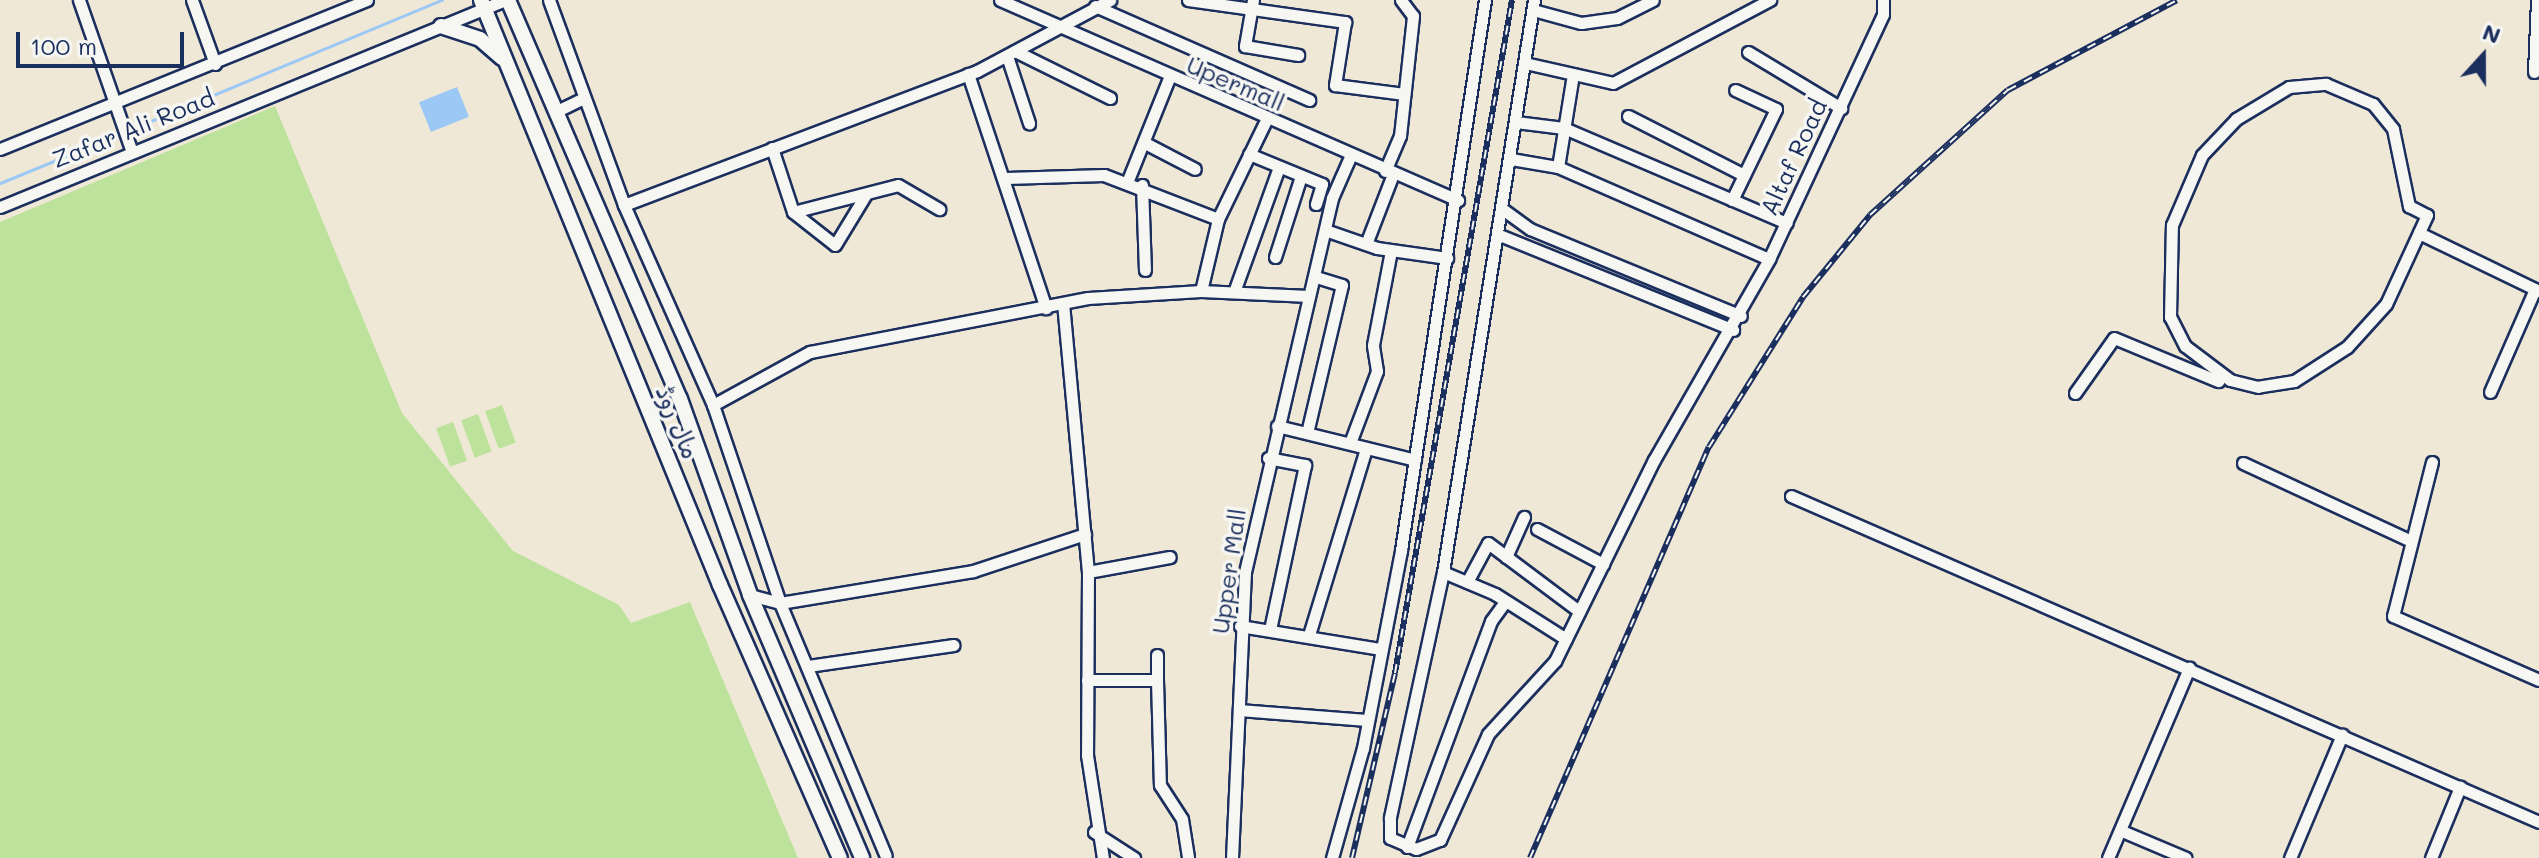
<!DOCTYPE html>
<html>
<head>
<meta charset="utf-8">
<style>
  body { margin:0 }
  #map { position:relative; width:2539px; height:858px; overflow:hidden; background:#f0e8d6; font-family:Mali,"Playpen Sans Arabic",sans-serif }
  div>[style] { position:absolute }
  .green>* { inset:0; background:#bde29c; transform-origin:0 0 }
  .water>* { inset:0; background:#9cc8f6; transform-origin:0 0 }
  .stream>* { height:3px; margin:-1.5px; padding:0 1.5px; transform-origin:1.5px; border-radius:1.5px; background:#9cc8f6 }
  .roads { filter:drop-shadow(2px 0 #1b2f5e) drop-shadow(-2px 0 #1b2f5e) drop-shadow(0 2px #1b2f5e) drop-shadow(0 -2px #1b2f5e) }
  .minor>* { height:11px; margin:-5.5px; padding:0 5.5px; transform-origin:5.5px; border-radius:5.5px; background:#f6f6f2 }
  .major>* { height:14px; margin:-7px; padding:0 7px; transform-origin:7px; border-radius:7px; background:#f6f6f2 }
  .rail>* { height:6px; margin-top:-3px; transform-origin:0; background:repeating-linear-gradient(90deg,#f6f6f2 0 9px,#1b2f5e 0 18px); box-sizing:border-box; border-block:2px solid #1b2f5e }
  span { translate:-50% -50%; white-space:nowrap; text-align:center; line-height:1.15; -webkit-text-stroke:7px #f6f6f2; paint-order:stroke }
  .street-label { font-size:24px; color:#1b2f5e }
  .north { position:absolute; left:2443px; top:16px; width:80px; height:80px; -webkit-text-stroke:6px #f6f6f2; paint-order:stroke; rotate:21deg; font-size:22px; font-weight:700; line-height:32px; text-align:center; color:#1b2f5e }
  .north::after { content:''; display:block; margin:auto; width:28px; height:36px; background:#1b2f5e; clip-path:polygon(50% 0,100% 100%,50% 72%,0 100%) }
  .scale { position:absolute; left:16px; top:32px; width:168px; height:36px; box-sizing:border-box; border:4px solid #1b2f5e; border-top:0; padding-left:10px; font-size:24px; line-height:28px; white-space:nowrap; color:#1b2f5e; -webkit-text-stroke:6px #f6f6f2; paint-order:stroke }
</style>
</head>
<body>
<div id="map">
  <div class="green">
    <div style="clip-path:polygon(275px 106px,402px 413px,513px 551px,619px 605px,631px 623px,690px 602px,798px 858px,0 858px,0 222px)"></div>
    <div style="left:502px;top:405px;width:40px;height:18px;rotate:70deg"></div>
    <div style="left:478px;top:414px;width:40px;height:18px;rotate:70deg"></div>
    <div style="left:453px;top:422px;width:41px;height:18px;rotate:70deg"></div>
  </div>
  <div class="water">
    <div style="left:457px;top:87px;width:32px;height:41px;rotate:68deg"></div>
  </div>
  <div class="stream">
    <div style="left:129px;top:130px;width:339px;rotate:-22.6deg"></div>
    <div style="left:0;top:183px;width:132px;rotate:-22.3deg"></div>
  </div>
  <div class="roads">
    <div class="minor">
      <div style="left:79px;top:0;width:161px;rotate:70.8deg"></div>
      <div style="left:192px;top:0;width:68px;rotate:70.2deg"></div>
      <div style="left:549px;top:0;width:218px;rotate:69.9deg"></div>
      <div style="left:624px;top:205px;width:219px;rotate:66deg"></div>
      <div style="left:713px;top:405px;width:209px;rotate:71.3deg"></div>
      <div style="left:780px;top:603px;width:274px;rotate:67.3deg"></div>
      <div style="left:1000px;top:0;width:500px;rotate:23.6deg"></div>
      <div style="left:1188px;top:0;width:159px;rotate:8deg"></div>
      <div style="left:1345px;top:22px;width:64px;rotate:99deg"></div>
      <div style="left:1335px;top:85px;width:70px;rotate:7.4deg"></div>
      <div style="left:1253px;top:0;width:47px;rotate:99.9deg"></div>
      <div style="left:1245px;top:46px;width:54px;rotate:9.6deg"></div>
      <div style="left:1534px;top:0;width:579px;rotate:99.04deg"></div>
      <div style="left:1443px;top:572px;width:252px;rotate:102.2deg"></div>
      <div style="left:1390px;top:818px;width:20px;rotate:90deg"></div>
      <div style="left:1390px;top:838px;width:28px;rotate:23deg"></div>
      <div style="left:1416px;top:849px;width:26px;rotate:-21deg"></div>
      <div style="left:1440px;top:840px;width:116px;rotate:-65.6deg"></div>
      <div style="left:1488px;top:734px;width:99px;rotate:-47.5deg"></div>
      <div style="left:1555px;top:661px;width:224px;rotate:-63.8deg"></div>
      <div style="left:1654px;top:460px;width:232px;rotate:-60.2deg"></div>
      <div style="left:1769px;top:259px;width:270px;rotate:-65deg"></div>
      <div style="left:1883px;top:14px;width:14px;rotate:-90deg"></div>
      <div style="left:1095px;top:6px;width:234px;rotate:23.7deg"></div>
      <div style="left:1533px;top:10px;width:50px;rotate:15.2deg"></div>
      <div style="left:1581px;top:23px;width:36px;rotate:-8deg"></div>
      <div style="left:1617px;top:18px;width:40px;rotate:-26.6deg"></div>
      <div style="left:1015px;top:51px;width:106px;rotate:26.3deg"></div>
      <div style="left:1748px;top:52px;width:109px;rotate:31.1deg"></div>
      <div style="left:1007px;top:56px;width:71px;rotate:71.8deg"></div>
      <div style="left:1525px;top:63px;width:90px;rotate:12.8deg"></div>
      <div style="left:1613px;top:83px;width:178px;rotate:-27.9deg"></div>
      <div style="left:2534px;top:72px;width:72px;rotate:-87.6deg"></div>
      <div style="left:968px;top:74px;width:247px;rotate:71.6deg"></div>
      <div style="left:2326px;top:84px;width:51px;rotate:23.1deg"></div>
      <div style="left:2373px;top:104px;width:32px;rotate:51deg"></div>
      <div style="left:2393px;top:129px;width:79px;rotate:78.3deg"></div>
      <div style="left:2409px;top:206px;width:20px;rotate:27deg"></div>
      <div style="left:2427px;top:215px;width:98px;rotate:114.7deg"></div>
      <div style="left:2386px;top:304px;width:58px;rotate:132.2deg"></div>
      <div style="left:2347px;top:347px;width:63px;rotate:147.3deg"></div>
      <div style="left:2294px;top:381px;width:36px;rotate:171deg"></div>
      <div style="left:2258px;top:387px;width:29px;rotate:-166deg"></div>
      <div style="left:2230px;top:380px;width:56px;rotate:-142.9deg"></div>
      <div style="left:2185px;top:346px;width:33px;rotate:-117deg"></div>
      <div style="left:2170px;top:317px;width:92px;rotate:-88.8deg"></div>
      <div style="left:2172px;top:225px;width:76px;rotate:-66.8deg"></div>
      <div style="left:2202px;top:155px;width:50px;rotate:-46.6deg"></div>
      <div style="left:2236px;top:119px;width:62px;rotate:-31.1deg"></div>
      <div style="left:2289px;top:87px;width:37px;rotate:-5deg"></div>
      <div style="left:557px;top:111px;width:30px;rotate:-26deg"></div>
      <div style="left:1628px;top:116px;width:130px;rotate:27deg"></div>
      <div style="left:1516px;top:122px;width:48px;rotate:7.1deg"></div>
      <div style="left:1564px;top:128px;width:242px;rotate:23.1deg"></div>
      <div style="left:1145px;top:143px;width:56px;rotate:27.5deg"></div>
      <div style="left:772px;top:148px;width:67px;rotate:71.8deg"></div>
      <div style="left:793px;top:212px;width:53px;rotate:38.2deg"></div>
      <div style="left:835px;top:245px;width:60px;rotate:-58.7deg"></div>
      <div style="left:0;top:149px;width:396px;rotate:-22.1deg"></div>
      <div style="left:1249px;top:154px;width:79px;rotate:22.3deg"></div>
      <div style="left:1322px;top:184px;width:21px;rotate:107deg"></div>
      <div style="left:1511px;top:159px;width:48px;rotate:9.7deg"></div>
      <div style="left:1558px;top:167px;width:230px;rotate:23.6deg"></div>
      <div style="left:1558px;top:167px;width:94px;rotate:-80.8deg"></div>
      <div style="left:1385px;top:171px;width:38px;rotate:-67deg"></div>
      <div style="left:1400px;top:136px;width:121px;rotate:-83.8deg"></div>
      <div style="left:1413px;top:16px;width:20px;rotate:-127deg"></div>
      <div style="left:1006px;top:178px;width:98px;rotate:-1.8deg"></div>
      <div style="left:1104px;top:175px;width:122px;rotate:21.1deg"></div>
      <div style="left:1128px;top:180px;width:110px;rotate:-68.1deg"></div>
      <div style="left:1142px;top:185px;width:85px;rotate:88deg"></div>
      <div style="left:1732px;top:200px;width:101px;rotate:-64.2deg"></div>
      <div style="left:1776px;top:109px;width:45px;rotate:-155.1deg"></div>
      <div style="left:624px;top:205px;width:378px;rotate:-20.8deg"></div>
      <div style="left:977px;top:71px;width:151px;rotate:-28.1deg"></div>
      <div style="left:0;top:207px;width:546px;rotate:-22.29deg"></div>
      <div style="left:1501px;top:208px;width:36px;rotate:36deg"></div>
      <div style="left:1530px;top:229px;width:228px;rotate:22.4deg"></div>
      <div style="left:793px;top:212px;width:108px;rotate:-14.4deg"></div>
      <div style="left:898px;top:185px;width:48px;rotate:30.3deg"></div>
      <div style="left:1325px;top:230px;width:55px;rotate:19.1deg"></div>
      <div style="left:1377px;top:248px;width:71px;rotate:8.1deg"></div>
      <div style="left:2419px;top:233px;width:133px;rotate:25.8deg"></div>
      <div style="left:1497px;top:234px;width:255px;rotate:22.1deg"></div>
      <div style="left:1366px;top:244px;width:75px;rotate:-68.9deg"></div>
      <div style="left:1275px;top:257px;width:85px;rotate:-72.2deg"></div>
      <div style="left:1201px;top:291px;width:74px;rotate:-76.7deg"></div>
      <div style="left:1218px;top:219px;width:110px;rotate:-64.1deg"></div>
      <div style="left:1234px;top:292px;width:133px;rotate:-70.2deg"></div>
      <div style="left:1063px;top:303px;width:270px;rotate:84.7deg"></div>
      <div style="left:1088px;top:572px;width:183px;rotate:90.3deg"></div>
      <div style="left:1087px;top:755px;width:104px;rotate:81.2deg"></div>
      <div style="left:2490px;top:392px;width:112px;rotate:-66.4deg"></div>
      <div style="left:2075px;top:393px;width:67px;rotate:-54.7deg"></div>
      <div style="left:2114px;top:338px;width:113px;rotate:22.5deg"></div>
      <div style="left:713px;top:405px;width:111px;rotate:-28.7deg"></div>
      <div style="left:810px;top:352px;width:283px;rotate:-11deg"></div>
      <div style="left:1088px;top:298px;width:113px;rotate:-3.5deg"></div>
      <div style="left:1201px;top:291px;width:108px;rotate:2.7deg"></div>
      <div style="left:1277px;top:426px;width:142px;rotate:13.8deg"></div>
      <div style="left:1307px;top:433px;width:152px;rotate:-76.7deg"></div>
      <div style="left:1342px;top:285px;width:28px;rotate:-163deg"></div>
      <div style="left:1350px;top:443px;width:77px;rotate:-69.4deg"></div>
      <div style="left:1377px;top:371px;width:26px;rotate:-99deg"></div>
      <div style="left:1373px;top:345px;width:96px;rotate:-79.2deg"></div>
      <div style="left:1268px;top:458px;width:38px;rotate:11deg"></div>
      <div style="left:1305px;top:465px;width:169px;rotate:102deg"></div>
      <div style="left:2432px;top:462px;width:159px;rotate:104.2deg"></div>
      <div style="left:2393px;top:616px;width:159px;rotate:23.7deg"></div>
      <div style="left:2243px;top:463px;width:183px;rotate:24.9deg"></div>
      <div style="left:1791px;top:496px;width:816px;rotate:23.55deg"></div>
      <div style="left:1537px;top:529px;width:75px;rotate:27.9deg"></div>
      <div style="left:1506px;top:557px;width:44px;rotate:-65.8deg"></div>
      <div style="left:1088px;top:572px;width:83px;rotate:-10.4deg"></div>
      <div style="left:1443px;top:572px;width:56px;rotate:22.9deg"></div>
      <div style="left:1495px;top:594px;width:84px;rotate:32.4deg"></div>
      <div style="left:1467px;top:582px;width:44px;rotate:-61.7deg"></div>
      <div style="left:1488px;top:543px;width:114px;rotate:36.8deg"></div>
      <div style="left:750px;top:595px;width:31px;rotate:15deg"></div>
      <div style="left:780px;top:603px;width:196px;rotate:-9.4deg"></div>
      <div style="left:973px;top:571px;width:118px;rotate:-18.3deg"></div>
      <div style="left:1240px;top:626px;width:143px;rotate:9.3deg"></div>
      <div style="left:1309px;top:635px;width:195px;rotate:-73deg"></div>
      <div style="left:808px;top:666px;width:147px;rotate:-8.2deg"></div>
      <div style="left:1087px;top:680px;width:70px"></div>
      <div style="left:1157px;top:680px;width:105px;rotate:88.4deg"></div>
      <div style="left:1160px;top:785px;width:40px;rotate:57.1deg"></div>
      <div style="left:1182px;top:819px;width:39px;rotate:81deg"></div>
      <div style="left:1157px;top:680px;width:25px;rotate:-90deg"></div>
      <div style="left:1239px;top:710px;width:128px;rotate:4.5deg"></div>
      <div style="left:2122px;top:831px;width:69px;rotate:22.9deg"></div>
      <div style="left:1094px;top:832px;width:48px;rotate:33deg"></div>
      <div style="left:1407px;top:847px;width:241px;rotate:-69.6deg"></div>
      <div style="left:1491px;top:621px;width:22px;rotate:-54deg"></div>
      <div style="left:1232px;top:858px;width:286px;rotate:-87.4deg"></div>
      <div style="left:1245px;top:572px;width:384px;rotate:-76.9deg"></div>
      <div style="left:1332px;top:198px;width:45px;rotate:-66.3deg"></div>
      <div style="left:1332px;top:858px;width:114px;rotate:-74.3deg"></div>
      <div style="left:1363px;top:748px;width:202px;rotate:-79.1deg"></div>
      <div style="left:1401px;top:550px;width:556px;rotate:-81.32deg"></div>
      <div style="left:2108px;top:858px;width:207px;rotate:-66.9deg"></div>
      <div style="left:2290px;top:858px;width:134px;rotate:-67.1deg"></div>
      <div style="left:2431px;top:858px;width:77px;rotate:-67.8deg"></div>
    </div>
    <div class="major">
      <div style="left:481px;top:0;width:632px;rotate:67.78deg"></div>
      <div style="left:720px;top:585px;width:298px;rotate:66.3deg"></div>
      <div style="left:508px;top:0;width:434px;rotate:66.7deg"></div>
      <div style="left:680px;top:399px;width:208px;rotate:70.3deg"></div>
      <div style="left:750px;top:595px;width:286px;rotate:66.9deg"></div>
      <div style="left:441px;top:26px;width:41px;rotate:18.4deg"></div>
      <div style="left:480px;top:39px;width:29px;rotate:41deg"></div>
    </div>
  </div>
  <div class="rail">
    <div style="left:1352px;top:858px;width:190px;rotate:-76.9deg"></div>
    <div style="left:1395px;top:673px;width:683px;rotate:-80.14deg"></div>
    <div style="left:1530px;top:858px;width:448px;rotate:-66.5deg"></div>
    <div style="left:1709px;top:447px;width:177px;rotate:-57.9deg"></div>
    <div style="left:1803px;top:297px;width:106px;rotate:-50.7deg"></div>
    <div style="left:1870px;top:215px;width:186px;rotate:-42.2deg"></div>
    <div style="left:2008px;top:90px;width:191px;rotate:-28deg"></div>
  </div>
  <div class="street-label">
    <span style="left:1236px;top:83px;rotate:23deg">Upermall</span>
    <span style="left:133px;top:128px;rotate:-22deg">Zafar Ali Road</span>
    <span style="left:1793px;top:157px;rotate:-65deg">Altaf Road</span>
    <span style="left:678px;top:422px;rotate:68deg">مال روڈ</span>
    <span style="left:1228px;top:571px;rotate:-82deg">Upper Mall</span>
  </div>
  <div class="north">N</div>
  <div class="scale">100 m</div>
</div>
</body>
</html>
